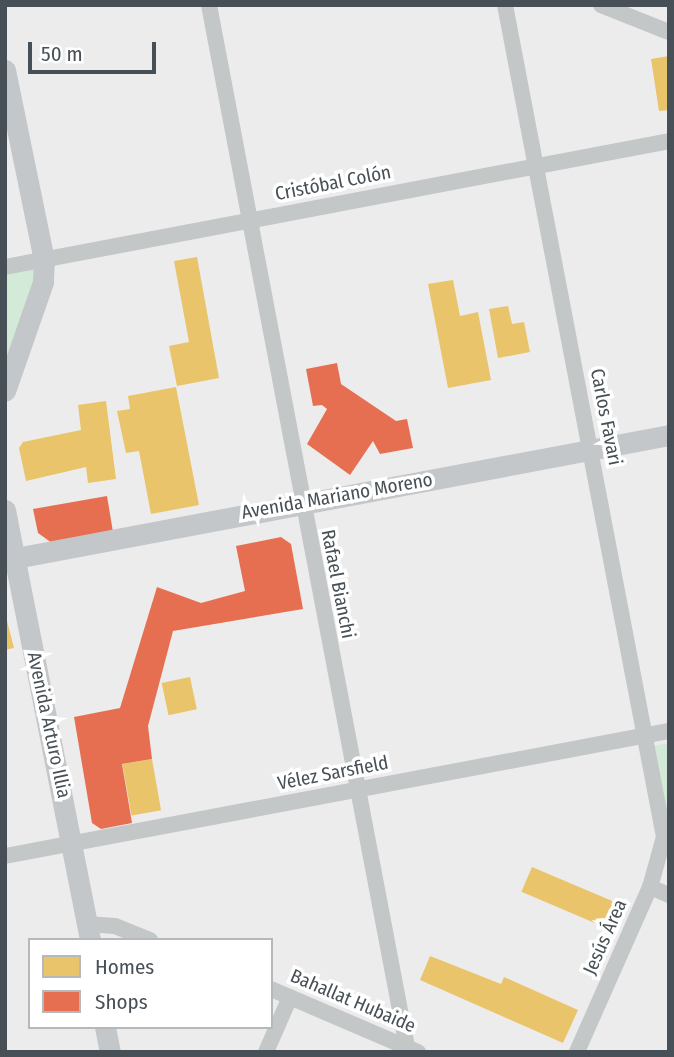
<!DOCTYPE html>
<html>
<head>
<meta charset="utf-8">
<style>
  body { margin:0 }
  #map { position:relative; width:674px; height:1057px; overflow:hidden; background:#edecec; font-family:"Fira Sans Condensed",sans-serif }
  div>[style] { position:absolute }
  .green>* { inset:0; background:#d3ead9 }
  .homes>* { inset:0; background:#e9c46a; transform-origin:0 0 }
  .shops>* { inset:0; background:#e76f51 }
  .minor>* { height:16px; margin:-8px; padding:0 8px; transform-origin:8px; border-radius:8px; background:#c4c7c7 }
  .secondary>* { height:21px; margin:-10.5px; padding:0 10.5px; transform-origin:10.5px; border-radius:10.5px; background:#c4c7c9 }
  span { translate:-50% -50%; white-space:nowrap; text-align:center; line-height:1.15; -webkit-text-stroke:7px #fff; paint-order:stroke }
  .street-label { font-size:19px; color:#465056 }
  .frame { position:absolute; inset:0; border:7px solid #465056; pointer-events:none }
  .legend { position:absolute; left:28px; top:938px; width:245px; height:91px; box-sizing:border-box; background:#fff; border:2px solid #b5b9bb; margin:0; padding:9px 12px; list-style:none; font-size:21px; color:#465056 }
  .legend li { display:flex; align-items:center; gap:14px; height:35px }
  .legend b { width:35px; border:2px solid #b5b9bb }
  .scale { position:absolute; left:28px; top:42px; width:128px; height:32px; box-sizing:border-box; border:4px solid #465056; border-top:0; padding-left:9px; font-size:21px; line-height:24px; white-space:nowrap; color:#465056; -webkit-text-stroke:5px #fff; paint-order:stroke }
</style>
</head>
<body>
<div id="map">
  <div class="green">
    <div style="clip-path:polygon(37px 266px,5px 373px,5px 273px)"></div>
    <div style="clip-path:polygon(669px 743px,669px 831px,652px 746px)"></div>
  </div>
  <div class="homes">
    <div style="clip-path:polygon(669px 56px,669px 110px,659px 111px,651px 59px)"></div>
    <div style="clip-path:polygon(197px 257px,219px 378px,177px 386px,169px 346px,189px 342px,174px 261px)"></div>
    <div style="clip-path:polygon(453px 280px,460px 316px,478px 312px,491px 380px,448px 388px,428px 284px)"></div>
    <div style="clip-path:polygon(508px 306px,512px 324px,524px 322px,530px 352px,498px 358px,489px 309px)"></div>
    <div style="clip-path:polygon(176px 387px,199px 505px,151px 514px,139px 451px,126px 453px,117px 411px,130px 409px,128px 396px)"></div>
    <div style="clip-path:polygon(106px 401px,116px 479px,88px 483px,86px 467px,26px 481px,19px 448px,23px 442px,81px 430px,78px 405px)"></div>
    <div style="clip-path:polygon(5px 613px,14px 648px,5px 650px)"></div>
    <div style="left:190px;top:677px;width:33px;height:29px;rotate:78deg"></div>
    <div style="left:152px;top:759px;width:52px;height:30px;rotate:80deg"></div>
    <div style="left:532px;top:867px;width:100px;height:27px;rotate:23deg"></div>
    <div style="clip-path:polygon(430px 956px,501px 984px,504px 977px,578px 1010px,563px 1043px,420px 980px)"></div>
  </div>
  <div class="shops">
    <div style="clip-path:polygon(337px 363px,341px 384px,396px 421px,407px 419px,413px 448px,380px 454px,373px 441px,350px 475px,307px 444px,327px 409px,322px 405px,313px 406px,306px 369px)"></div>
    <div style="clip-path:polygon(107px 496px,113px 532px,52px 543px,38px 533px,33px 509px)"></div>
    <div style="clip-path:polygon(281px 537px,291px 544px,303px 609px,173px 631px,148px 726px,152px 759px,122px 764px,132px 823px,101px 829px,92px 823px,74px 717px,120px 708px,157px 587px,201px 603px,245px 591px,236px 546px)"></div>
  </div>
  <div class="minor">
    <div style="left:209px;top:5px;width:1061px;rotate:79.24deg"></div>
    <div style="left:505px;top:5px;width:847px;rotate:79.18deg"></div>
    <div style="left:664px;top:837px;width:52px;rotate:105.6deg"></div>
    <div style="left:650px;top:887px;width:180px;rotate:113.9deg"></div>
    <div style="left:601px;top:5px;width:73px;rotate:21.7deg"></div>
    <div style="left:5px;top:267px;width:676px;rotate:-10.74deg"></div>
    <div style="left:5px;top:856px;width:676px;rotate:-10.66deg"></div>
    <div style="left:650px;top:887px;width:21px;rotate:23deg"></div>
    <div style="left:87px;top:924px;width:28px;rotate:4deg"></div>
    <div style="left:115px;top:926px;width:38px;rotate:22deg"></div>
    <div style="left:271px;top:989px;width:160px;rotate:23.2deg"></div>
    <div style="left:266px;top:1052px;width:60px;rotate:-66.4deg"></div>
  </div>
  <div class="secondary">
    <div style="left:5px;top:70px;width:194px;rotate:78.4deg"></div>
    <div style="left:44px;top:260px;width:22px;rotate:93deg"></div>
    <div style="left:43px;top:282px;width:115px;rotate:109.2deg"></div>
    <div style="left:5px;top:510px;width:438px;rotate:78.8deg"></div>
    <div style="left:5px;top:560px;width:676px;rotate:-10.66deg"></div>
    <div style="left:105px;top:1027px;width:25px;rotate:79deg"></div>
  </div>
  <div class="street-label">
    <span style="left:333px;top:183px;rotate:-11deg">Cristóbal Colón</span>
    <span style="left:606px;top:417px;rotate:79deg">Carlos Favari</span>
    <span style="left:337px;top:496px;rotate:-10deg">Avenida Mariano Moreno</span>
    <span style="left:338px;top:584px;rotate:79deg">Rafael Bianchi</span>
    <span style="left:49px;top:725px;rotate:78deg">Avenida Arturo Illia</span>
    <span style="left:333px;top:773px;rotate:-11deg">Vélez Sarsfield</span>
    <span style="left:605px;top:937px;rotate:-66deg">Jesús Área</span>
    <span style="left:353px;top:1001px;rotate:23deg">Bahallat Hubaide</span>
  </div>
  <div class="frame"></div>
  <ul class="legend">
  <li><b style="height:19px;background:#e9c46a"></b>Homes</li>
  <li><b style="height:19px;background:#e76f51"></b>Shops</li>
  </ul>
  <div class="scale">50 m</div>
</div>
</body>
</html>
